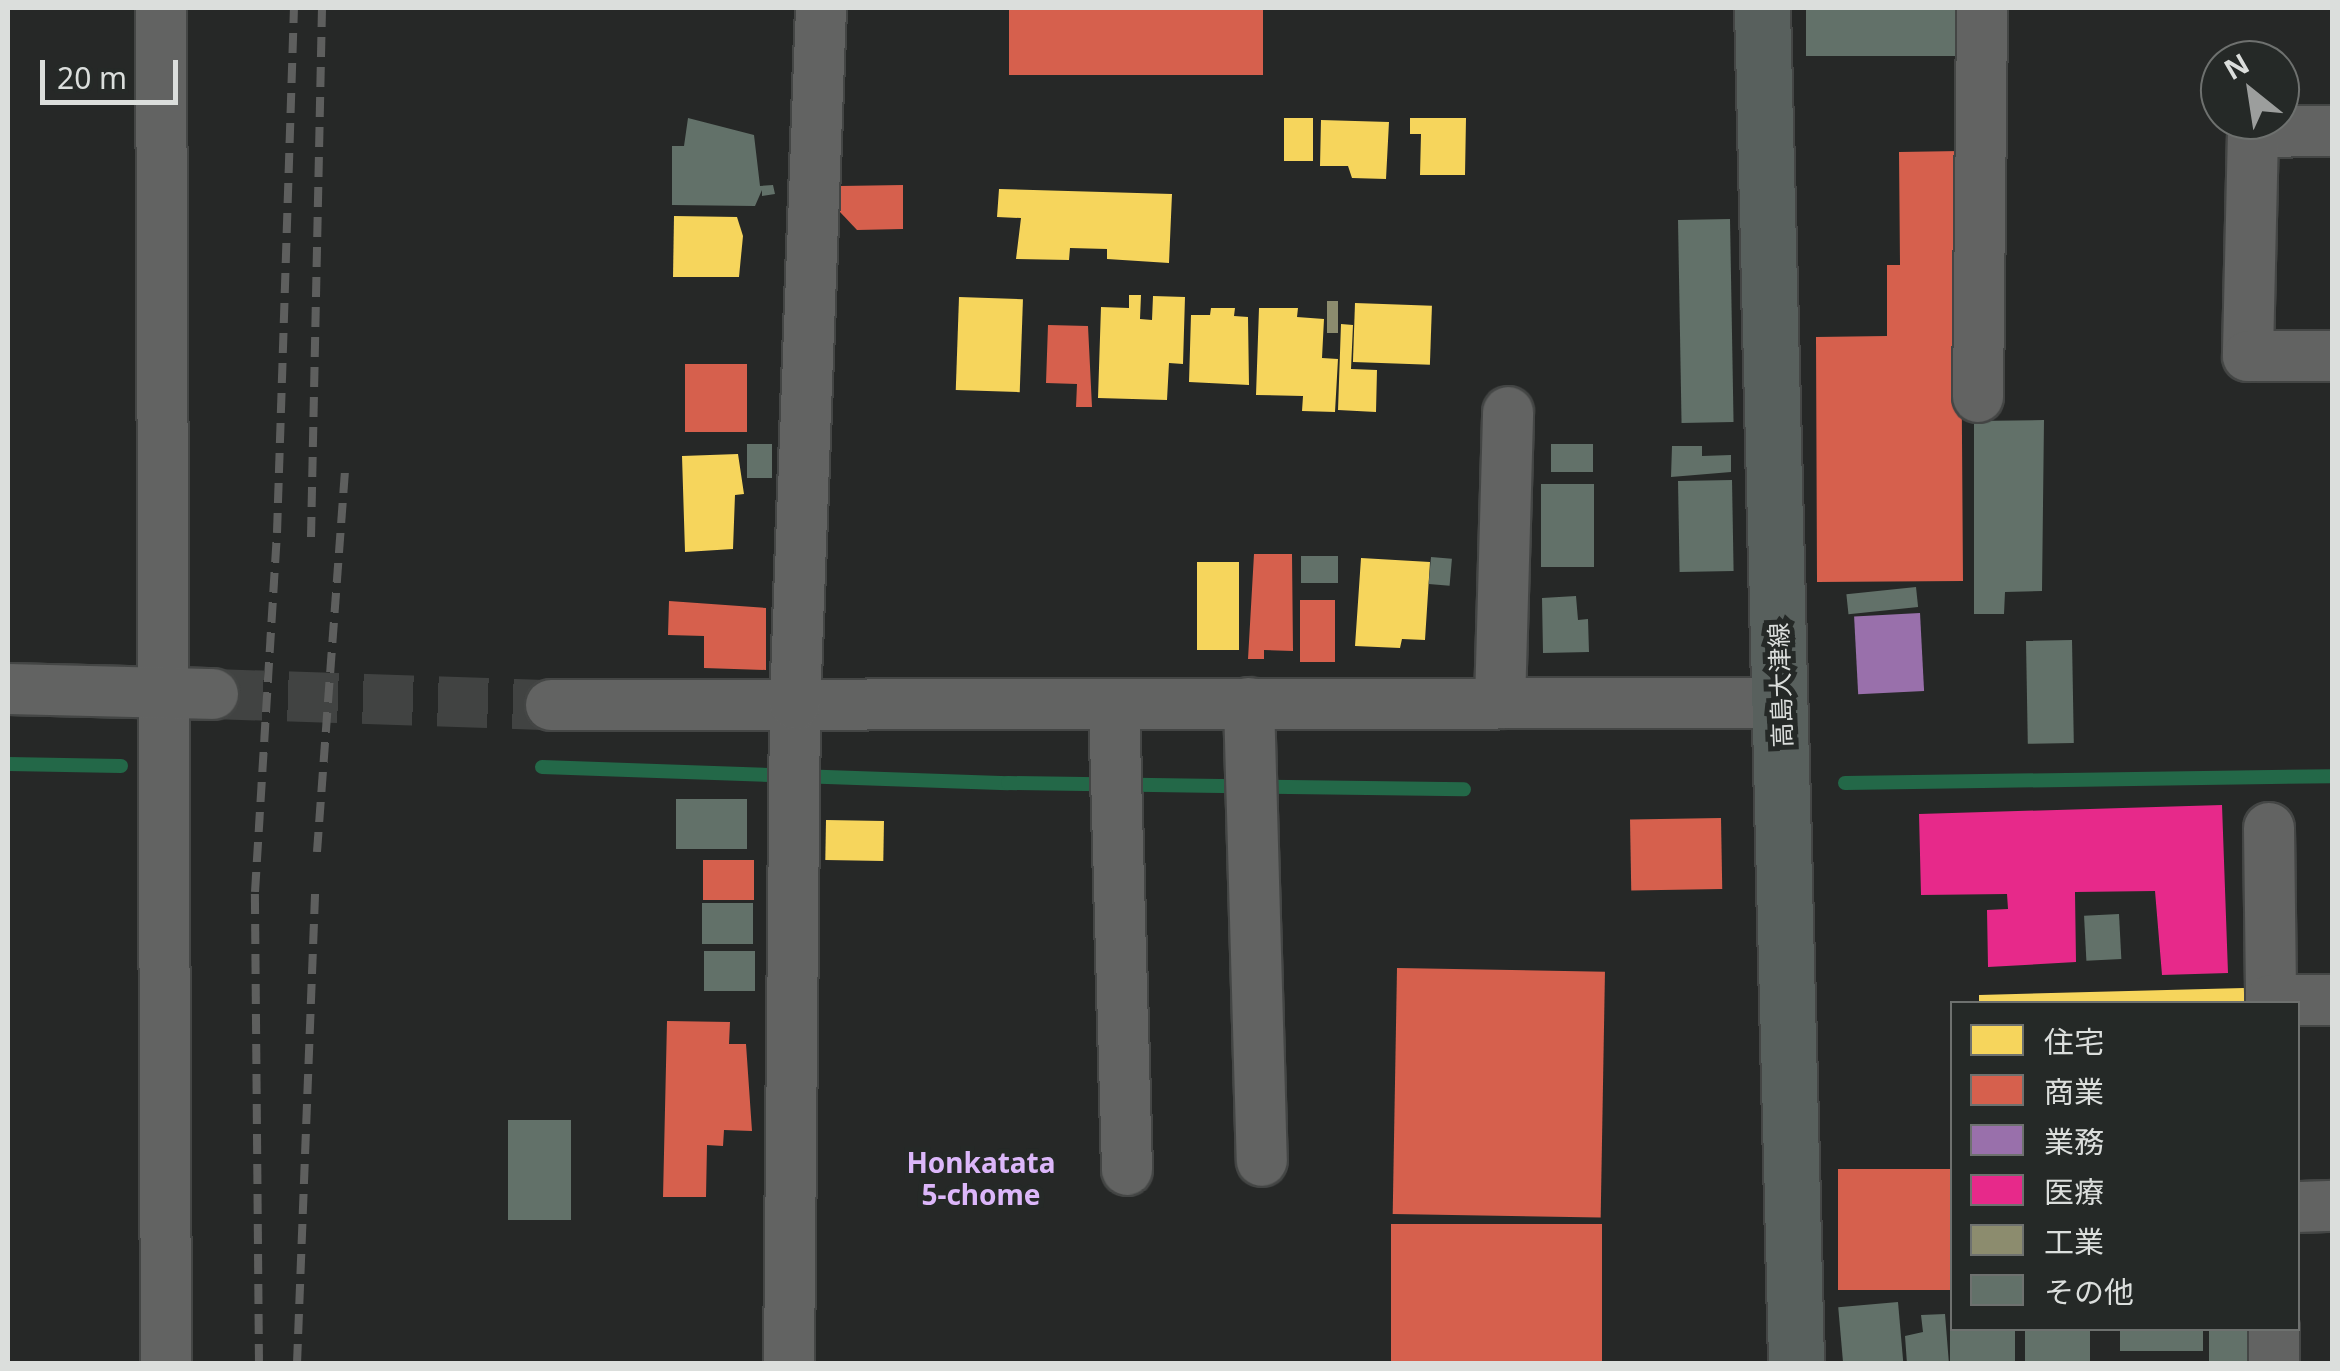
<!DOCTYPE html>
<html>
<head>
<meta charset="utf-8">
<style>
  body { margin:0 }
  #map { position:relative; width:2340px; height:1371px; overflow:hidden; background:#262827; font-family:"Noto Sans","Noto Sans JP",sans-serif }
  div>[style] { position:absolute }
  .homes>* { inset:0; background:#f6d55c; transform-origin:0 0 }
  .shops>* { inset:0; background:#d6604d; transform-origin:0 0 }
  .offices>* { inset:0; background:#9970ab; transform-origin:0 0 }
  .health>* { inset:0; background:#e7298a }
  .industry>* { inset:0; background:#8c8c6e; transform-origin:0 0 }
  .stream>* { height:14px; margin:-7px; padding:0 7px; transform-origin:7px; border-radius:7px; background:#236848 }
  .building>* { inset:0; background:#627169; transform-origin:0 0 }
  .minor-tunnel>* { height:50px; margin-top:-25px; transform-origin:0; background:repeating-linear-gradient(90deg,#414342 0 50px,transparent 0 75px) }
  .roads { filter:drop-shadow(2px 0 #444645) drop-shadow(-2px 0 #444645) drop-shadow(0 2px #444645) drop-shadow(0 -2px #444645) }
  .minor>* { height:50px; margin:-25px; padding:0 25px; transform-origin:25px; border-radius:25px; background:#626362 }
  .major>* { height:55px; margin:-27.5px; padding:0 27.5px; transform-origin:27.5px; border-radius:27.5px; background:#58605d }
  .rail>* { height:8px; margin-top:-4px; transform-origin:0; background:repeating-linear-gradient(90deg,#5e5f5e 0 20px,transparent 0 30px) }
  span { translate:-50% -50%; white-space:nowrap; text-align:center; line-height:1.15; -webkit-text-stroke:10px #252927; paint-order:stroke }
  .street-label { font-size:25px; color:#dbdedc }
  .neighbourhood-label { font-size:28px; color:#dcb7fa; font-weight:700 }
  .frame { position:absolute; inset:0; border:10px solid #dbdedc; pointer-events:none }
  .legend { position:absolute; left:1950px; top:1001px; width:350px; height:330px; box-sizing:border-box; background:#252927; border:2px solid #6e716f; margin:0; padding:12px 18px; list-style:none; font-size:30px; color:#dbdedc }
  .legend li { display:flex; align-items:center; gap:20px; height:50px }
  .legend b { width:50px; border:2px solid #6e716f }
  .north { position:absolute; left:2200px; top:40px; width:100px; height:100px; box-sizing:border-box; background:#252927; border:2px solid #6e716f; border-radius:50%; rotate:330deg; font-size:28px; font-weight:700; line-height:40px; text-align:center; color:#dbdedc }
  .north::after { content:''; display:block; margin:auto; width:35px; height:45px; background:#9c9e9d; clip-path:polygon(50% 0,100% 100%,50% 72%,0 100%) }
  .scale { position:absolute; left:40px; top:60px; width:138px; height:45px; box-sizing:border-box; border:5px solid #dbdedc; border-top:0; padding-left:12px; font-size:30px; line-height:35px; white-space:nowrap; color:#dbdedc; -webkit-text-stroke:8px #252927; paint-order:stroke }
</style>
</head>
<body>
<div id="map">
  <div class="homes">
    <div style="left:1313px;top:118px;width:43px;height:29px;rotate:90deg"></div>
    <div style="clip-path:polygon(1410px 118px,1466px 118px,1465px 175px,1420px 175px,1421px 134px,1410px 134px)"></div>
    <div style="clip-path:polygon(1321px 120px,1389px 122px,1386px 179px,1352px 178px,1348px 166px,1320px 166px)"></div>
    <div style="clip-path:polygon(999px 189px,1172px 194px,1169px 263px,1107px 259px,1107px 249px,1070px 248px,1069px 260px,1016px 259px,1021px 218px,997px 217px)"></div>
    <div style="clip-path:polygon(674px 216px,737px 217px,743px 236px,739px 277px,673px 277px)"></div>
    <div style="clip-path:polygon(1129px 295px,1141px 295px,1140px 319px,1152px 320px,1153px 296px,1185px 297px,1183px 364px,1169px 363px,1167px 400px,1098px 398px,1101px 307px,1129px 308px)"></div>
    <div style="left:959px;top:297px;width:64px;height:93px;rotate:2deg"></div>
    <div style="left:1355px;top:303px;width:77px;height:59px;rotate:2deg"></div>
    <div style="clip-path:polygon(1211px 308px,1235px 308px,1234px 316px,1248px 317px,1249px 385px,1189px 382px,1191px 315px,1210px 315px)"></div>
    <div style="clip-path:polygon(1259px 308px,1298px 308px,1297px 317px,1324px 319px,1322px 358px,1338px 359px,1335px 412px,1302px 411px,1303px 396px,1256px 395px)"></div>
    <div style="clip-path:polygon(1341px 324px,1353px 325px,1351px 369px,1377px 370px,1376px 412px,1338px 410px)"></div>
    <div style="clip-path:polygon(738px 454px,744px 494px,735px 495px,733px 549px,685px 552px,682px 456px)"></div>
    <div style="clip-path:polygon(1361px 558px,1430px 562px,1425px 640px,1402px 639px,1400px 648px,1355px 646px)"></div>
    <div style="left:1239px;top:562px;width:88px;height:42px;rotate:90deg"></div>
    <div style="left:826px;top:820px;width:58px;height:40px;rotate:1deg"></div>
    <div style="clip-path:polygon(2244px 988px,2244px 1004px,1979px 1004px,1979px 995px)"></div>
  </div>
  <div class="shops">
    <div style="left:1009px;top:8px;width:254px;height:67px"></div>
    <div style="clip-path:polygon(1960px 151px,1963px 581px,1817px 582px,1816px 337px,1887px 336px,1887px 265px,1900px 265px,1899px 152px)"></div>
    <div style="clip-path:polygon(903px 185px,903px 229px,857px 230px,840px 212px,840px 186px)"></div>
    <div style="clip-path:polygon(1048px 325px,1088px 326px,1092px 407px,1076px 407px,1077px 384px,1046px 383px)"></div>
    <div style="left:685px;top:364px;width:62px;height:68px"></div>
    <div style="clip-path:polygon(1254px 554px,1292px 554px,1293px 651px,1264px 650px,1264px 659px,1248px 659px)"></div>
    <div style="left:1300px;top:600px;width:35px;height:62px"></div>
    <div style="clip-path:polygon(669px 601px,766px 608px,766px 670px,704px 668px,704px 636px,668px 635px)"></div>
    <div style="left:1721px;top:818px;width:71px;height:91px;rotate:89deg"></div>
    <div style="left:703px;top:860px;width:51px;height:40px"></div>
    <div style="left:1397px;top:968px;width:208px;height:246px;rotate:1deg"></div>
    <div style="clip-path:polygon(667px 1021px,730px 1022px,729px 1044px,746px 1044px,752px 1131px,724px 1130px,723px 1146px,707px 1145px,706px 1197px,663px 1197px)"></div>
    <div style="left:1952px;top:1169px;width:121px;height:114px;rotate:90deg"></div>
    <div style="left:1602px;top:1224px;width:140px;height:211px;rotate:90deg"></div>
  </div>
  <div class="offices">
    <div style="left:1920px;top:613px;width:78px;height:66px;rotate:87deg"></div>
  </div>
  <div class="health">
    <div style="clip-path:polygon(2222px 805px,2228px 973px,2162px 975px,2155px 891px,2075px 892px,2076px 962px,1988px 967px,1987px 910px,2008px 909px,2007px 894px,1921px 895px,1919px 814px)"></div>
  </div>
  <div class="industry">
    <div style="left:1327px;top:301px;width:11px;height:32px"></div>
  </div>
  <div class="stream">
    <div style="left:8px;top:764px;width:113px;rotate:1deg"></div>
    <div style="left:542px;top:767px;width:466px;rotate:2deg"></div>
    <div style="left:1008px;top:783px;width:456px;rotate:0.8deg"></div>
    <div style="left:1845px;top:783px;width:487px;rotate:-0.8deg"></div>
  </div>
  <div class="building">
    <div style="left:1806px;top:8px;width:152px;height:48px"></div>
    <div style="clip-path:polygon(688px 118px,754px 135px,760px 186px,773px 185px,775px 194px,762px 196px,762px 190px,755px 206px,672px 205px,672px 146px,684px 146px)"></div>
    <div style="left:1730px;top:219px;width:203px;height:52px;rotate:89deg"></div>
    <div style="clip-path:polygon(2044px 420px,2042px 591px,2005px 592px,2004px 614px,1974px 614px,1974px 421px)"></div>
    <div style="left:747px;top:444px;width:25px;height:34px"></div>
    <div style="left:1551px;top:444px;width:42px;height:28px"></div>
    <div style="clip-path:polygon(1672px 446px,1702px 446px,1702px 456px,1731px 455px,1731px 472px,1671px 477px)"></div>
    <div style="left:1732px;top:480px;width:91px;height:54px;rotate:89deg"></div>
    <div style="left:1541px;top:484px;width:53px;height:83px"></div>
    <div style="left:1301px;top:556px;width:37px;height:27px"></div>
    <div style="left:1431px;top:557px;width:21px;height:27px;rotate:5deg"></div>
    <div style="left:1916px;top:587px;width:20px;height:70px;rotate:84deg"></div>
    <div style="clip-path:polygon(1576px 596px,1578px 620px,1588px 619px,1589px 652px,1543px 653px,1542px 598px)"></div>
    <div style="left:2072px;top:640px;width:103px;height:46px;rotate:89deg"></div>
    <div style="left:747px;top:799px;width:50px;height:71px;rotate:90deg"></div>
    <div style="left:753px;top:903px;width:41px;height:51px;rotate:90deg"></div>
    <div style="left:2119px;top:914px;width:45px;height:35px;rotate:87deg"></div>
    <div style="left:704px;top:951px;width:51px;height:40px"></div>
    <div style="left:508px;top:1120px;width:63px;height:100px"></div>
    <div style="left:1898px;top:1302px;width:62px;height:60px;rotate:85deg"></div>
    <div style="clip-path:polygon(1945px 1314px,1949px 1364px,1907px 1364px,1905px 1336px,1923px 1332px,1921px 1315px)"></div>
    <div style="left:1950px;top:1328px;width:65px;height:36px"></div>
    <div style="left:2025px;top:1328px;width:65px;height:36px"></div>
    <div style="left:2120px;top:1328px;width:83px;height:23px"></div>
    <div style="left:2209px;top:1328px;width:57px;height:36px"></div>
  </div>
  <div class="minor-tunnel">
    <div style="left:213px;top:694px;width:338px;rotate:1.9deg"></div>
  </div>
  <div class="roads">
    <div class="minor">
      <div style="left:161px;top:8px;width:1356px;rotate:89.79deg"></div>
      <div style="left:2332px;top:131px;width:79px;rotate:179.3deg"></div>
      <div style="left:2253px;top:132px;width:224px;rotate:91.3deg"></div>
      <div style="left:2248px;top:356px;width:84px"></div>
      <div style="left:1978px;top:397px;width:389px;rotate:-89.4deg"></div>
      <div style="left:8px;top:689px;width:205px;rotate:1.4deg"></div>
      <div style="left:1249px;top:703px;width:458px;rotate:88.4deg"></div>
      <div style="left:1500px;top:703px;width:291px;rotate:-88.4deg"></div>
      <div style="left:1114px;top:704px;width:466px;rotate:88.4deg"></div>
      <div style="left:551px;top:705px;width:1229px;rotate:-0.09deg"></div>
      <div style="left:2269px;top:828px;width:176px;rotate:89.3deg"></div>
      <div style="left:2271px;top:1000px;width:61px"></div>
      <div style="left:2298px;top:1207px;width:34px;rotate:-2deg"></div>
      <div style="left:2274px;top:1328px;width:36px;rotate:90deg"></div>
      <div style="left:789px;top:1364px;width:660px;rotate:-89.48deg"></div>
      <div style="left:795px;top:704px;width:696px;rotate:-87.86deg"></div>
    </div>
    <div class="major">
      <div style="left:1762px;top:8px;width:1356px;rotate:88.56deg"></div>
    </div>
  </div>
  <div class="rail">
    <div style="left:311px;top:537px;width:529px;rotate:-88.81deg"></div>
    <div style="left:317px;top:852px;width:384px;rotate:-85.8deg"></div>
    <div style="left:259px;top:1364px;width:472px;rotate:-90.5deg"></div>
    <div style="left:255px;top:892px;width:360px;rotate:-86.5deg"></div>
    <div style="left:277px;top:533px;width:525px;rotate:-88.15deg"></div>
    <div style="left:297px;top:1364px;width:473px;rotate:-87.8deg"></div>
  </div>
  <div class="street-label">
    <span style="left:1780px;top:685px;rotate:-92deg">高島大津線</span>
  </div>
  <div class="neighbourhood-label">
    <span style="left:981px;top:1178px">Honkatata<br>5-chome</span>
  </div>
  <div class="frame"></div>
  <ul class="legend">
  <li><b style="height:28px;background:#f6d55c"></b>住宅</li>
  <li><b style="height:28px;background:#d6604d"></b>商業</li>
  <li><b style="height:28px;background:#9970ab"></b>業務</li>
  <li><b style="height:28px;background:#e7298a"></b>医療</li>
  <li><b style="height:28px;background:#8c8c6e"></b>工業</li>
  <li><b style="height:28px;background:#627169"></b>その他</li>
  </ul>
  <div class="north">N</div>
  <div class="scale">20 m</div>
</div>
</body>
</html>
